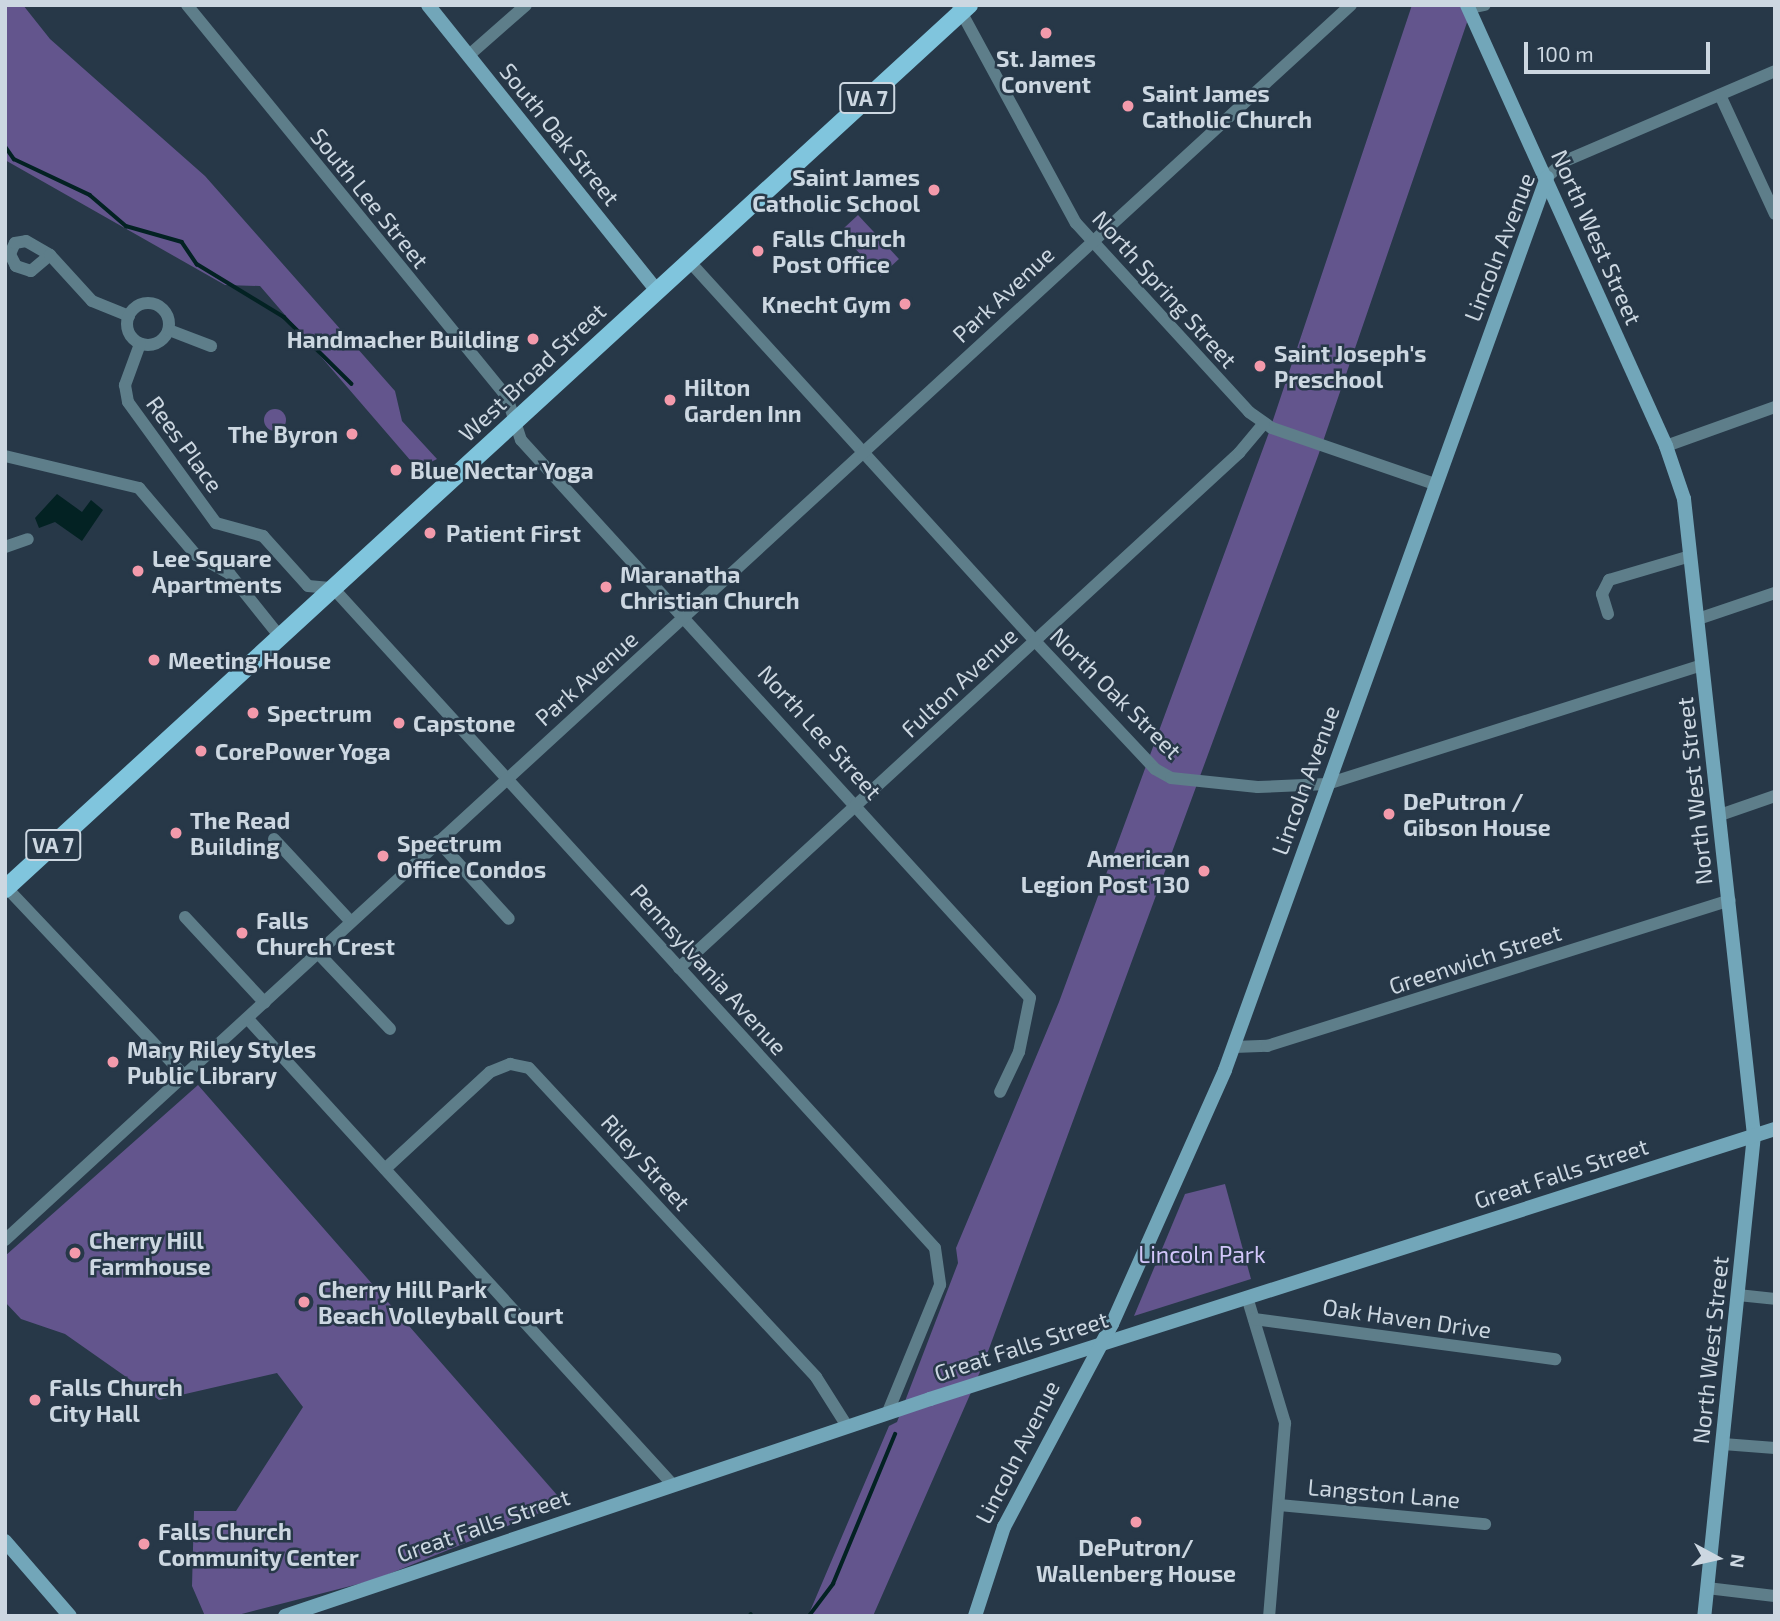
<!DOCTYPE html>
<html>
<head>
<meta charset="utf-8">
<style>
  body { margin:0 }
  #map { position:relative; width:1780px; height:1621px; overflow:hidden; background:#273848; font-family:"Exo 2",sans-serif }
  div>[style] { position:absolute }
  .green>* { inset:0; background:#63558d; transform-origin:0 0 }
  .round { border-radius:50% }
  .water>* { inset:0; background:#032223 }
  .stream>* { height:3.5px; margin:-1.75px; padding:0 1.75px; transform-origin:1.75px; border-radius:1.75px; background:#032223 }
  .street>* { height:12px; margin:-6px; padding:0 6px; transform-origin:6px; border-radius:6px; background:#5e7e8a }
  .street>.ring { margin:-6px; padding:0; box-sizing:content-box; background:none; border:12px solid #5e7e8a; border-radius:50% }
  .secondary>* { height:14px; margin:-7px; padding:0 7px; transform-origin:7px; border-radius:7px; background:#72a6b9 }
  .primary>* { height:18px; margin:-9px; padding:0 9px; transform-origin:9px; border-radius:9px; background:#80c5dd }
  .dots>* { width:19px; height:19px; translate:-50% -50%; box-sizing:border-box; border:4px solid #273848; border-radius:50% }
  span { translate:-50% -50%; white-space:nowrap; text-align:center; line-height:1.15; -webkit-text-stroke:5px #273848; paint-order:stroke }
  .shield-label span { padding:2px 5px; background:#273848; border:2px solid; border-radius:5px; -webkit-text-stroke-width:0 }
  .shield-label { font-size:21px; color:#ccd7e1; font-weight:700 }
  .poi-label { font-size:23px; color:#ccd7e1; font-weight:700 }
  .left { translate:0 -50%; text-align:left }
  .right { translate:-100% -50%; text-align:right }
  .street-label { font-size:23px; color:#ccd7e1 }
  .park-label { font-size:23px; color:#d2c6fa }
  .frame { position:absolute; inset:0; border:7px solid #ccd7e1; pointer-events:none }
  .north { position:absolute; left:1682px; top:1523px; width:70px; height:70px; -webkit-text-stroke:5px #273848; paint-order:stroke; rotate:98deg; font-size:19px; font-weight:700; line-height:28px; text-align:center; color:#ccd7e1 }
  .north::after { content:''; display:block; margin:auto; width:24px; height:32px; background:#ccd7e1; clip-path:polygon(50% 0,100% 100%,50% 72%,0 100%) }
  .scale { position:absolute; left:1524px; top:42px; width:186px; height:32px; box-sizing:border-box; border:4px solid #ccd7e1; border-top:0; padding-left:9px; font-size:21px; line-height:24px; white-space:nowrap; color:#ccd7e1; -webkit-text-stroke:5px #273848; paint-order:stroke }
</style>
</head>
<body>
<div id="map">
  <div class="green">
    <div style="clip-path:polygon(5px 5px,23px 5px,50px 39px,205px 176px,395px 391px,402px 421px,437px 459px,427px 464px,423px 475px,260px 286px,225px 285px,5px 160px)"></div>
    <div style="clip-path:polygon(1412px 5px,1473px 5px,1318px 456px,983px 1365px,873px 1616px,808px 1616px,889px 1426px,897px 1422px,958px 1263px,956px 1248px,1059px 1002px,1268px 435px)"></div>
    <div style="left:858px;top:215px;width:60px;height:25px;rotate:47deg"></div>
    <div class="round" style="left:264px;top:409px;width:22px;height:22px"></div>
    <div style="clip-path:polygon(198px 1085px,564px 1503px,374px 1580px,234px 1616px,205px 1616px,192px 1586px,194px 1511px,236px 1511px,303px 1407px,277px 1373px,159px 1400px,65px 1334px,21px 1319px,5px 1302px,5px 1256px)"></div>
    <div style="clip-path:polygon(1225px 1184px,1251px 1279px,1134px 1316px,1185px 1194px)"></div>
  </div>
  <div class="water">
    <div style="clip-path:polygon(57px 494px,82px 512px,91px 500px,103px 510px,82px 541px,55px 522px,39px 528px,35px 518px)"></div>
  </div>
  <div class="stream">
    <div style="left:5px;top:146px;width:16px;rotate:55deg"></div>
    <div style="left:14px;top:159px;width:84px;rotate:25.3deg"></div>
    <div style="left:90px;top:195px;width:48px;rotate:40.7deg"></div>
    <div style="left:126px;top:226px;width:58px;rotate:15.9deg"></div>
    <div style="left:182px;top:242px;width:27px;rotate:56deg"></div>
    <div style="left:197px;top:264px;width:102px;rotate:31.3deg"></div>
    <div style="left:284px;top:317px;width:95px;rotate:44.6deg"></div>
    <div style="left:751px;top:1614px;width:2px;rotate:63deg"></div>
    <div style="left:809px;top:1616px;width:40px;rotate:-53deg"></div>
    <div style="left:833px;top:1584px;width:162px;rotate:-67.5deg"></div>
  </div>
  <div class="street">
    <div style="left:187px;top:5px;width:506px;rotate:50.77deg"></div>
    <div style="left:507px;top:397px;width:45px;rotate:72deg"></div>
    <div style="left:521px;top:440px;width:755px;rotate:47.63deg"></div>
    <div style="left:1030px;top:998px;width:55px;rotate:101.5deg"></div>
    <div style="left:1019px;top:1052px;width:44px;rotate:115.4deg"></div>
    <div style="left:958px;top:6px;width:247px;rotate:61.5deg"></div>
    <div style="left:1076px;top:223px;width:256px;rotate:47.5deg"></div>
    <div style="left:1249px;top:412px;width:28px;rotate:35deg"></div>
    <div style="left:1272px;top:428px;width:172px;rotate:19deg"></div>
    <div style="left:1469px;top:8px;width:16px;rotate:-11deg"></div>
    <div style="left:468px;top:56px;width:77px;rotate:-41.3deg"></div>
    <div style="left:1720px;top:95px;width:131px;rotate:65.2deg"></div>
    <div style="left:1547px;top:177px;width:24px;rotate:-42deg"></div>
    <div style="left:1565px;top:161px;width:228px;rotate:-23.2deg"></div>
    <div style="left:26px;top:241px;width:28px;rotate:30deg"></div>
    <div style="left:50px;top:255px;width:25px;rotate:140deg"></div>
    <div style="left:31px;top:271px;width:16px;rotate:-162deg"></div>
    <div style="left:16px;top:266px;width:13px;rotate:-117deg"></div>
    <div style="left:10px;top:254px;width:12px;rotate:-66deg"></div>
    <div style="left:15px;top:243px;width:11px;rotate:-10deg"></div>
    <div style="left:50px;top:255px;width:62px;rotate:47.6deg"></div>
    <div style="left:92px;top:301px;width:40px;rotate:22deg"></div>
    <div style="left:689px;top:261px;width:514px;rotate:47.68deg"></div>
    <div style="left:1035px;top:641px;width:175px;rotate:46.8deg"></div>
    <div style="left:1155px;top:769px;width:18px;rotate:29deg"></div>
    <div style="left:1171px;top:778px;width:87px;rotate:5.9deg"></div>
    <div style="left:1258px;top:787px;width:69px;rotate:-2.5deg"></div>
    <div style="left:1327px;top:784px;width:394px;rotate:-17.6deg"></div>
    <div class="ring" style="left:127px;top:303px;width:30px;height:30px"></div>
    <div style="left:169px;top:330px;width:45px;rotate:20.9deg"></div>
    <div style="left:140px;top:344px;width:44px;rotate:110.1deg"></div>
    <div style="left:125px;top:385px;width:17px;rotate:80deg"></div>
    <div style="left:128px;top:402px;width:150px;rotate:54deg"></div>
    <div style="left:216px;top:523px;width:49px;rotate:15.5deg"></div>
    <div style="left:263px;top:536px;width:67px;rotate:48deg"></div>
    <div style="left:308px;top:586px;width:25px;rotate:5deg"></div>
    <div style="left:333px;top:588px;width:893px;rotate:47.63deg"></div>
    <div style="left:935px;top:1248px;width:37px;rotate:82deg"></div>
    <div style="left:940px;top:1285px;width:137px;rotate:112.3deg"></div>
    <div style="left:1666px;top:446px;width:116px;rotate:-19.7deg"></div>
    <div style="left:5px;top:456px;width:138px;rotate:13.4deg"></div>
    <div style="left:139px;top:488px;width:88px;rotate:49.6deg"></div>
    <div style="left:196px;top:555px;width:38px;rotate:29deg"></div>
    <div style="left:229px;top:573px;width:82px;rotate:51.4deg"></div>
    <div style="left:5px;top:547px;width:24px;rotate:-19deg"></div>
    <div style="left:1608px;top:614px;width:21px;rotate:-107deg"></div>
    <div style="left:1602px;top:594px;width:16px;rotate:-63deg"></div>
    <div style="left:1609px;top:580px;width:84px;rotate:-16.5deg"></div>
    <div style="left:1698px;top:619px;width:81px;rotate:-18.7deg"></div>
    <div style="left:1720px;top:815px;width:58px;rotate:-19.1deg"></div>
    <div style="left:274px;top:839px;width:113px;rotate:47.1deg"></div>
    <div style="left:438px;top:841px;width:105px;rotate:47.7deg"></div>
    <div style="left:5px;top:886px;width:260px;rotate:46.6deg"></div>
    <div style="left:185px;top:917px;width:117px;rotate:47.1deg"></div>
    <div style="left:317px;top:952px;width:106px;rotate:46.5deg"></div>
    <div style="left:679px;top:968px;width:761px;rotate:-42.6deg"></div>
    <div style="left:1239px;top:453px;width:38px;rotate:-50deg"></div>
    <div style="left:248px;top:1019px;width:631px;rotate:47.63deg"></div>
    <div style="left:1234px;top:1047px;width:33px;rotate:-2deg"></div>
    <div style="left:1267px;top:1046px;width:485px;rotate:-17.5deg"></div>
    <div style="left:385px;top:1169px;width:143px;rotate:-42.7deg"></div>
    <div style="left:490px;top:1072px;width:22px;rotate:-22deg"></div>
    <div style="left:510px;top:1064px;width:19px;rotate:12deg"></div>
    <div style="left:529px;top:1068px;width:422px;rotate:47.1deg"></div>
    <div style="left:816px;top:1377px;width:58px;rotate:57.7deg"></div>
    <div style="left:5px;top:1240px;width:1827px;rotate:-42.54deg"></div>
    <div style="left:1738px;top:1295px;width:37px;rotate:6deg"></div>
    <div style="left:1247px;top:1297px;width:132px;rotate:73.2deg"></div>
    <div style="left:1285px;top:1423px;width:194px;rotate:94.7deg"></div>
    <div style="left:1254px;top:1319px;width:304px;rotate:7.6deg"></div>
    <div style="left:1723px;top:1444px;width:52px;rotate:4.4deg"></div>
    <div style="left:1279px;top:1505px;width:207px;rotate:5.3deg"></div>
    <div style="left:1707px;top:1588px;width:68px;rotate:6.7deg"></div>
  </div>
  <div class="secondary">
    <div style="left:428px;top:5px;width:366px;rotate:51.3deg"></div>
    <div style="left:1467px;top:5px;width:484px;rotate:65.7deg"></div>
    <div style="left:1666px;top:446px;width:56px;rotate:71.2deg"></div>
    <div style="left:1684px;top:499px;width:640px;rotate:83.72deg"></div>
    <div style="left:1754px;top:1135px;width:484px;rotate:95.9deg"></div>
    <div style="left:5px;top:1541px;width:99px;rotate:49.1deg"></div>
    <div style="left:285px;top:1616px;width:681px;rotate:-18.59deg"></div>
    <div style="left:930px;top:1399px;width:887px;rotate:-17.72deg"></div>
    <div style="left:975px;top:1616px;width:94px;rotate:-72deg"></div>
    <div style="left:1004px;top:1527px;width:230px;rotate:-62deg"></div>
    <div style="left:1112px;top:1324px;width:278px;rotate:-66deg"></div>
    <div style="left:1225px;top:1070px;width:949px;rotate:-70.17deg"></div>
  </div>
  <div class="primary">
    <div style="left:5px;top:889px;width:1308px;rotate:-42.52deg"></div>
  </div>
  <div class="dots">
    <div style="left:1046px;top:33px;background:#f39aab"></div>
    <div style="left:1128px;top:106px;background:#f39aab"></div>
    <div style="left:934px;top:190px;background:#f39aab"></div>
    <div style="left:758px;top:251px;background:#f39aab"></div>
    <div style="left:905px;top:304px;background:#f39aab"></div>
    <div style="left:533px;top:339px;background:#f39aab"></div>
    <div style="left:1260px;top:366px;background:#f39aab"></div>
    <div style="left:670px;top:400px;background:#f39aab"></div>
    <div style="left:352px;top:434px;background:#f39aab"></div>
    <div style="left:396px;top:470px;background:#f39aab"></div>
    <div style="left:430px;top:533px;background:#f39aab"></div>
    <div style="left:138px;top:571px;background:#f39aab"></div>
    <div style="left:606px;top:587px;background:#f39aab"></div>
    <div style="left:154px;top:660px;background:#f39aab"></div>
    <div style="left:253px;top:713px;background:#f39aab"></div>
    <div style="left:399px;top:723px;background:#f39aab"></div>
    <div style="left:201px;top:751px;background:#f39aab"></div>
    <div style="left:1389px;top:814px;background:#f39aab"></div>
    <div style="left:176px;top:833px;background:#f39aab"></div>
    <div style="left:383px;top:856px;background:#f39aab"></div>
    <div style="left:1204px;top:871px;background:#f39aab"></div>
    <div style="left:242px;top:933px;background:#f39aab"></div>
    <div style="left:113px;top:1062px;background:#f39aab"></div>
    <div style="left:75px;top:1253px;background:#f39aab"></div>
    <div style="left:304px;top:1302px;background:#f39aab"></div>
    <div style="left:35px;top:1400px;background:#f39aab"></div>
    <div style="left:1136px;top:1522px;background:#f39aab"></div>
    <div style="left:144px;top:1544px;background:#f39aab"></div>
  </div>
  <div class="shield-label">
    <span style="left:867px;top:98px">VA 7</span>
    <span style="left:53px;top:845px">VA 7</span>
  </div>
  <div class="poi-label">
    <span style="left:1046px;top:71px">St. James<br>Convent</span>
    <span class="left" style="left:1142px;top:106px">Saint James<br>Catholic Church</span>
    <span class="right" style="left:920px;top:190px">Saint James<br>Catholic School</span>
    <span class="left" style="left:772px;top:251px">Falls Church<br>Post Office</span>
    <span class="right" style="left:891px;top:304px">Knecht Gym</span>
    <span class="right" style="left:519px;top:339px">Handmacher Building</span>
    <span class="left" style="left:1274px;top:366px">Saint Joseph's<br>Preschool</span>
    <span class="left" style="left:684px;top:400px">Hilton<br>Garden Inn</span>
    <span class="right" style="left:338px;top:434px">The Byron</span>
    <span class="left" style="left:410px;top:470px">Blue Nectar Yoga</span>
    <span class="left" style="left:446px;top:533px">Patient First</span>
    <span class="left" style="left:152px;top:571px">Lee Square<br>Apartments</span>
    <span class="left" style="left:620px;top:587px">Maranatha<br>Christian Church</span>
    <span class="left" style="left:168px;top:660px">Meeting House</span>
    <span class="left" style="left:267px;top:713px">Spectrum</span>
    <span class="left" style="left:413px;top:723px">Capstone</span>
    <span class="left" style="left:215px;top:751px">CorePower Yoga</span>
    <span class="left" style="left:1403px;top:814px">DePutron /<br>Gibson House</span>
    <span class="left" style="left:190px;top:833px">The Read<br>Building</span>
    <span class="left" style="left:397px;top:856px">Spectrum<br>Office Condos</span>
    <span class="right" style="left:1190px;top:871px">American<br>Legion Post 130</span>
    <span class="left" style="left:256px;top:933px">Falls<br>Church Crest</span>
    <span class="left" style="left:127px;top:1062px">Mary Riley Styles<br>Public Library</span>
    <span class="left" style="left:89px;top:1253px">Cherry Hill<br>Farmhouse</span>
    <span class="left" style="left:318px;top:1302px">Cherry Hill Park<br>Beach Volleyball Court</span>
    <span class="left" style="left:49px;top:1400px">Falls Church<br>City Hall</span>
    <span class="left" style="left:158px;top:1544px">Falls Church<br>Community Center</span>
    <span style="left:1136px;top:1560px">DePutron/<br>Wallenberg House</span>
  </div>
  <div class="street-label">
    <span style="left:560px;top:134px;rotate:51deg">South Oak Street</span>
    <span style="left:370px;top:198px;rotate:51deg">South Lee Street</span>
    <span style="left:1597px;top:237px;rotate:66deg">North West Street</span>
    <span style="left:1499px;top:247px;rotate:-69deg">Lincoln Avenue</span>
    <span style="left:1165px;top:289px;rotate:48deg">North Spring Street</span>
    <span style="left:1003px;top:294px;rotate:-43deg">Park Avenue</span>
    <span style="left:532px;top:372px;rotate:-43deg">West Broad Street</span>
    <span style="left:185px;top:444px;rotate:54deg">Rees Place</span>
    <span style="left:586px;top:678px;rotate:-42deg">Park Avenue</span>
    <span style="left:959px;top:682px;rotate:-43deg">Fulton Avenue</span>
    <span style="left:1116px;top:693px;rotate:45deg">North Oak Street</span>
    <span style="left:820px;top:732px;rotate:48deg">North Lee Street</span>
    <span style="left:1305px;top:780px;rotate:-70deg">Lincoln Avenue</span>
    <span style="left:1694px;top:791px;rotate:-96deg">North West Street</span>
    <span style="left:1475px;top:959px;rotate:-18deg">Greenwich Street</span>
    <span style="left:709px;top:969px;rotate:48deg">Pennsylvania Avenue</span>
    <span style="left:646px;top:1162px;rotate:48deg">Riley Street</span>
    <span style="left:1561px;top:1173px;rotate:-18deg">Great Falls Street</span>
    <span style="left:1407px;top:1318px;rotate:8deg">Oak Haven Drive</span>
    <span style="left:1021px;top:1346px;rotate:-18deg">Great Falls Street</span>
    <span style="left:1710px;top:1350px;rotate:-84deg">North West Street</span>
    <span style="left:1017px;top:1452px;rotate:-63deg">Lincoln Avenue</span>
    <span style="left:1384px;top:1493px;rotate:5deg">Langston Lane</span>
    <span style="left:483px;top:1525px;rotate:-19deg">Great Falls Street</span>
  </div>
  <div class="park-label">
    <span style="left:1202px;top:1254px">Lincoln Park</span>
  </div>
  <div class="frame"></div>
  <div class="north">N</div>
  <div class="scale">100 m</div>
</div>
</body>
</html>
